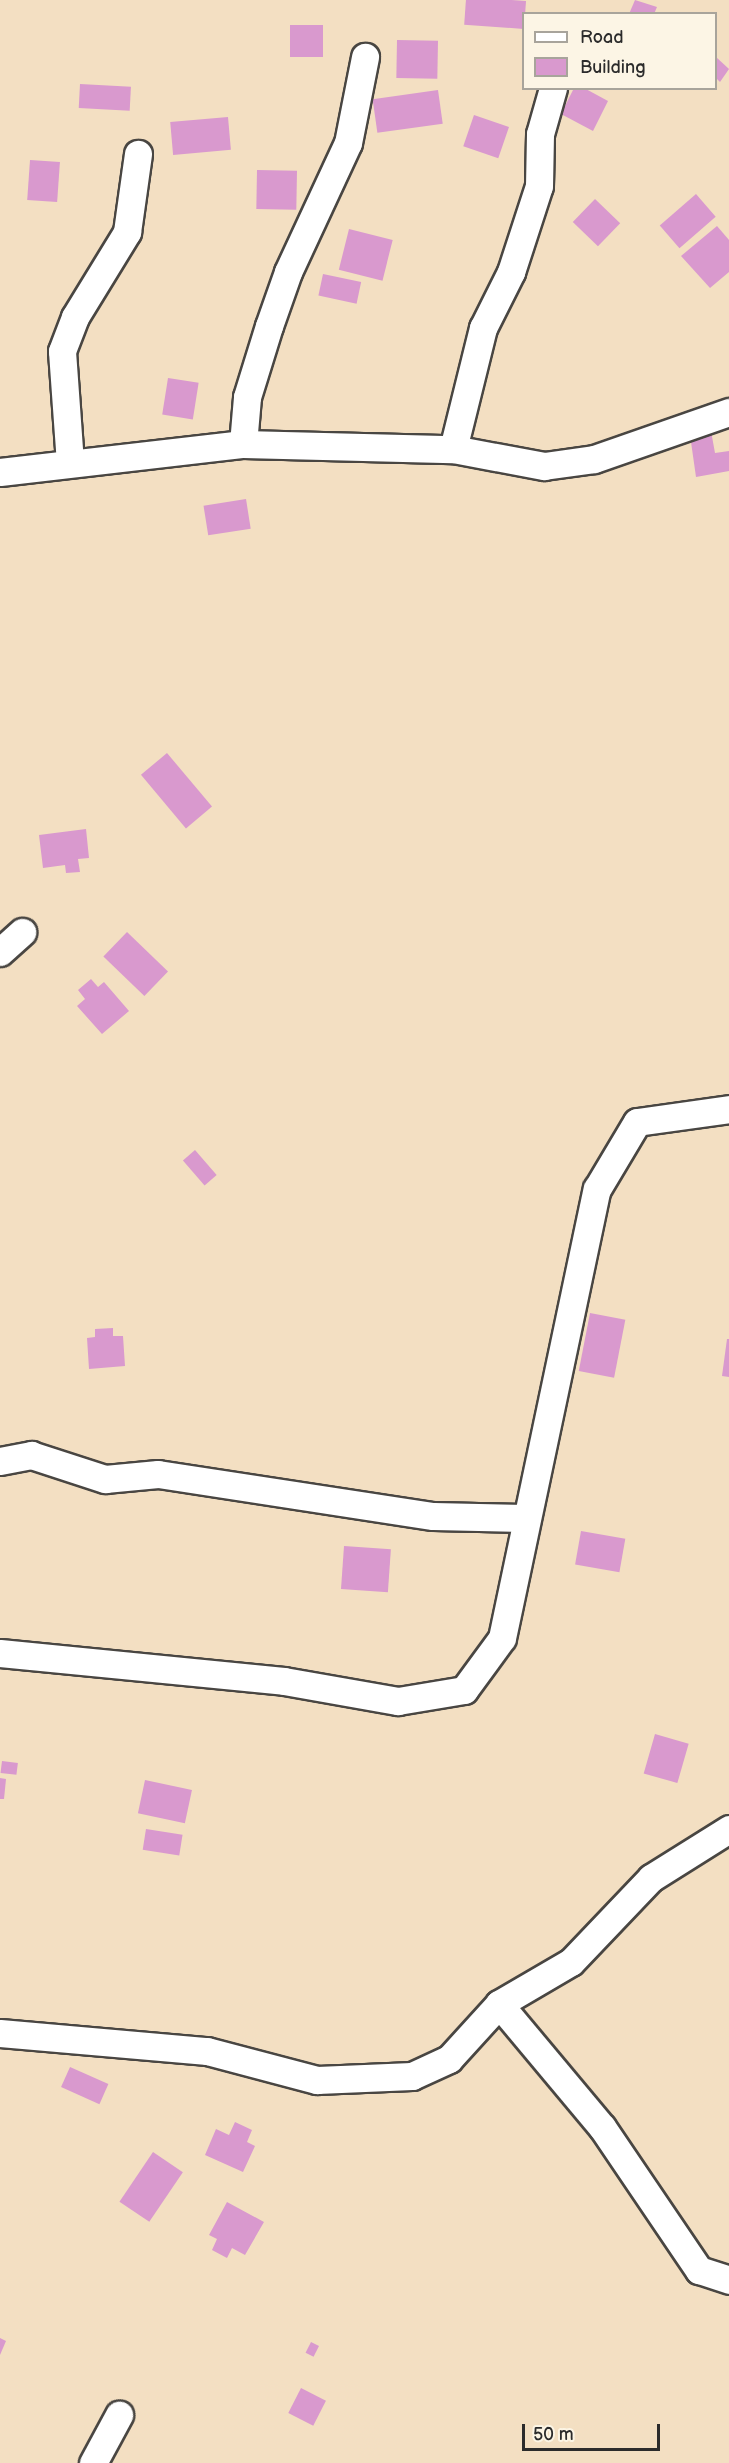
<!DOCTYPE html>
<html>
<head>
<meta charset="utf-8">
<style>
  body { margin:0 }
  #map { position:relative; width:729px; height:2463px; overflow:hidden; background:#f3dfc2; font-family:"Balsamiq Sans",sans-serif }
  div>[style] { position:absolute }
  .building>* { inset:0; background:#d999ce; transform-origin:0 0 }
  .roads { filter:drop-shadow(2px 0 #494642) drop-shadow(-2px 0 #494642) drop-shadow(0 2px #494642) drop-shadow(0 -2px #494642) }
  .minor>* { height:27px; margin:-13.5px; padding:0 13.5px; transform-origin:13.5px; border-radius:13.5px; background:#fff }
  span { translate:-50% -50%; white-space:nowrap; text-align:center; line-height:1.15; -webkit-text-stroke:5px #fcf5e5; paint-order:stroke }
  .legend { position:absolute; left:522px; top:12px; width:195px; height:78px; box-sizing:border-box; background:#fcf5e5; border:2px solid #a8a49b; margin:0; padding:8px 10px; list-style:none; font-size:18px; color:#2b2b2b }
  .legend li { display:flex; align-items:center; gap:12px; height:30px }
  .legend b { width:30px; border:2px solid #a8a49b }
  .scale { position:absolute; left:522px; top:2424px; width:138px; height:27px; box-sizing:border-box; border:3px solid #2b2b2b; border-top:0; padding-left:8px; font-size:18px; line-height:21px; white-space:nowrap; color:#2b2b2b; -webkit-text-stroke:4px #fcf5e5; paint-order:stroke }
</style>
</head>
<body>
<div id="map">
  <div class="building">
    <div style="clip-path:polygon(635px 0,657px 7px,654px 14px,629px 14px)"></div>
    <div style="left:526px;top:1px;width:28px;height:60px;rotate:94deg"></div>
    <div style="left:290px;top:25px;width:33px;height:32px"></div>
    <div style="left:397px;top:40px;width:41px;height:38px;rotate:1deg"></div>
    <div style="clip-path:polygon(716px 57px,729px 69px,720px 82px,716px 78px)"></div>
    <div style="left:80px;top:84px;width:51px;height:24px;rotate:3deg"></div>
    <div style="clip-path:polygon(574px 88px,584px 88px,608px 101px,593px 131px,561px 114px)"></div>
    <div style="left:438px;top:90px;width:34px;height:66px;rotate:82deg"></div>
    <div style="left:474px;top:115px;width:37px;height:33px;rotate:19deg"></div>
    <div style="left:228px;top:117px;width:33px;height:58px;rotate:85deg"></div>
    <div style="left:30px;top:160px;width:30px;height:40px;rotate:4deg"></div>
    <div style="left:257px;top:170px;width:40px;height:39px;rotate:1deg"></div>
    <div style="left:696px;top:194px;width:30px;height:48px;rotate:49deg"></div>
    <div style="left:595px;top:199px;width:35px;height:32px;rotate:44deg"></div>
    <div style="clip-path:polygon(717px 226px,729px 240px,729px 272px,710px 288px,681px 256px)"></div>
    <div style="left:349px;top:229px;width:45px;height:42px;rotate:14deg"></div>
    <div style="left:323px;top:274px;width:39px;height:22px;rotate:12deg"></div>
    <div style="left:168px;top:378px;width:31px;height:37px;rotate:9deg"></div>
    <div style="clip-path:polygon(711px 431px,715px 453px,729px 451px,729px 471px,696px 477px,690px 435px)"></div>
    <div style="left:246px;top:499px;width:30px;height:43px;rotate:81deg"></div>
    <div style="left:167px;top:753px;width:70px;height:34px;rotate:50deg"></div>
    <div style="clip-path:polygon(86px 829px,89px 858px,78px 859px,80px 872px,66px 873px,65px 865px,43px 868px,39px 835px)"></div>
    <div style="left:127px;top:932px;width:57px;height:34px;rotate:44deg"></div>
    <div style="clip-path:polygon(91px 979px,98px 987px,104px 982px,129px 1011px,102px 1034px,77px 1006px,85px 999px,78px 990px)"></div>
    <div style="left:195px;top:1150px;width:33px;height:16px;rotate:49deg"></div>
    <div style="left:590px;top:1313px;width:36px;height:59px;rotate:11deg"></div>
    <div style="clip-path:polygon(113px 1328px,113px 1336px,123px 1336px,125px 1366px,89px 1369px,87px 1338px,95px 1337px,95px 1329px)"></div>
    <div style="clip-path:polygon(727px 1339px,729px 1339px,729px 1377px,722px 1376px)"></div>
    <div style="left:581px;top:1531px;width:45px;height:34px;rotate:10deg"></div>
    <div style="left:344px;top:1546px;width:47px;height:43px;rotate:4deg"></div>
    <div style="left:655px;top:1734px;width:35px;height:41px;rotate:16deg"></div>
    <div style="left:2px;top:1761px;width:16px;height:12px;rotate:7deg"></div>
    <div style="clip-path:polygon(0 1778px,6px 1779px,4px 1799px,0 1799px)"></div>
    <div style="left:145px;top:1780px;width:48px;height:34px;rotate:12deg"></div>
    <div style="left:146px;top:1829px;width:37px;height:21px;rotate:9deg"></div>
    <div style="left:70px;top:2067px;width:42px;height:22px;rotate:24deg"></div>
    <div style="clip-path:polygon(235px 2122px,252px 2130px,247px 2142px,255px 2146px,243px 2172px,205px 2155px,216px 2129px,229px 2135px)"></div>
    <div style="left:153px;top:2152px;width:36px;height:60px;rotate:34deg"></div>
    <div style="clip-path:polygon(227px 2202px,264px 2222px,245px 2255px,232px 2248px,227px 2258px,212px 2250px,217px 2239px,209px 2235px)"></div>
    <div style="clip-path:polygon(0 2338px,6px 2341px,0 2355px)"></div>
    <div style="left:311px;top:2342px;width:9px;height:12px;rotate:27deg"></div>
    <div style="left:301px;top:2388px;width:28px;height:28px;rotate:27deg"></div>
  </div>
  <div class="roads">
    <div class="minor">
      <div style="left:243px;top:444px;width:47px;rotate:-85.1deg"></div>
      <div style="left:247px;top:397px;width:74px;rotate:-72.8deg"></div>
      <div style="left:269px;top:326px;width:57px;rotate:-70.6deg"></div>
      <div style="left:288px;top:272px;width:142px;rotate:-65.1deg"></div>
      <div style="left:348px;top:143px;width:88px;rotate:-78.8deg"></div>
      <div style="left:453px;top:449px;width:125px;rotate:-76.1deg"></div>
      <div style="left:483px;top:328px;width:63px;rotate:-63.4deg"></div>
      <div style="left:511px;top:272px;width:90px;rotate:-72deg"></div>
      <div style="left:539px;top:186px;width:52px;rotate:-88.9deg"></div>
      <div style="left:540px;top:134px;width:48px;rotate:-74.2deg"></div>
      <div style="left:70px;top:463px;width:112px;rotate:-94.1deg"></div>
      <div style="left:62px;top:351px;width:36px;rotate:-69deg"></div>
      <div style="left:75px;top:317px;width:100px;rotate:-58.5deg"></div>
      <div style="left:127px;top:232px;width:79px;rotate:-82deg"></div>
      <div style="left:0;top:472px;width:245px;rotate:-6.6deg"></div>
      <div style="left:243px;top:444px;width:210px;rotate:1.4deg"></div>
      <div style="left:453px;top:449px;width:93px;rotate:10.6deg"></div>
      <div style="left:544px;top:466px;width:50px;rotate:-8deg"></div>
      <div style="left:594px;top:459px;width:143px;rotate:-19.2deg"></div>
      <div style="left:0;top:952px;width:30px;rotate:-42deg"></div>
      <div style="left:0;top:1461px;width:32px;rotate:-11deg"></div>
      <div style="left:31px;top:1455px;width:78px;rotate:18deg"></div>
      <div style="left:105px;top:1479px;width:53px;rotate:-5.4deg"></div>
      <div style="left:158px;top:1474px;width:278px;rotate:8.7deg"></div>
      <div style="left:433px;top:1516px;width:91px;rotate:1.3deg"></div>
      <div style="left:0;top:1653px;width:285px;rotate:5.6deg"></div>
      <div style="left:284px;top:1681px;width:116px;rotate:10deg"></div>
      <div style="left:398px;top:1701px;width:67px;rotate:-9.5deg"></div>
      <div style="left:464px;top:1690px;width:64px;rotate:-53.8deg"></div>
      <div style="left:502px;top:1638px;width:459px;rotate:-78.1deg"></div>
      <div style="left:597px;top:1189px;width:78px;rotate:-59.2deg"></div>
      <div style="left:637px;top:1122px;width:93px;rotate:-8deg"></div>
      <div style="left:499px;top:2004px;width:160px;rotate:50.1deg"></div>
      <div style="left:602px;top:2127px;width:173px;rotate:55.9deg"></div>
      <div style="left:699px;top:2270px;width:32px;rotate:18deg"></div>
      <div style="left:0;top:2033px;width:208px;rotate:5deg"></div>
      <div style="left:207px;top:2051px;width:114px;rotate:14.8deg"></div>
      <div style="left:317px;top:2080px;width:95px;rotate:-2.4deg"></div>
      <div style="left:412px;top:2076px;width:41px;rotate:-24.7deg"></div>
      <div style="left:449px;top:2059px;width:74px;rotate:-47.7deg"></div>
      <div style="left:499px;top:2004px;width:83px;rotate:-30.3deg"></div>
      <div style="left:571px;top:1962px;width:116px;rotate:-46.4deg"></div>
      <div style="left:651px;top:1878px;width:92px;rotate:-32.1deg"></div>
      <div style="left:93px;top:2463px;width:55px;rotate:-61.6deg"></div>
    </div>
  </div>
  <ul class="legend">
  <li><b style="height:8px;background:#fff"></b>Road</li>
  <li><b style="height:16px;background:#d999ce"></b>Building</li>
  </ul>
  <div class="scale">50 m</div>
</div>
</body>
</html>
